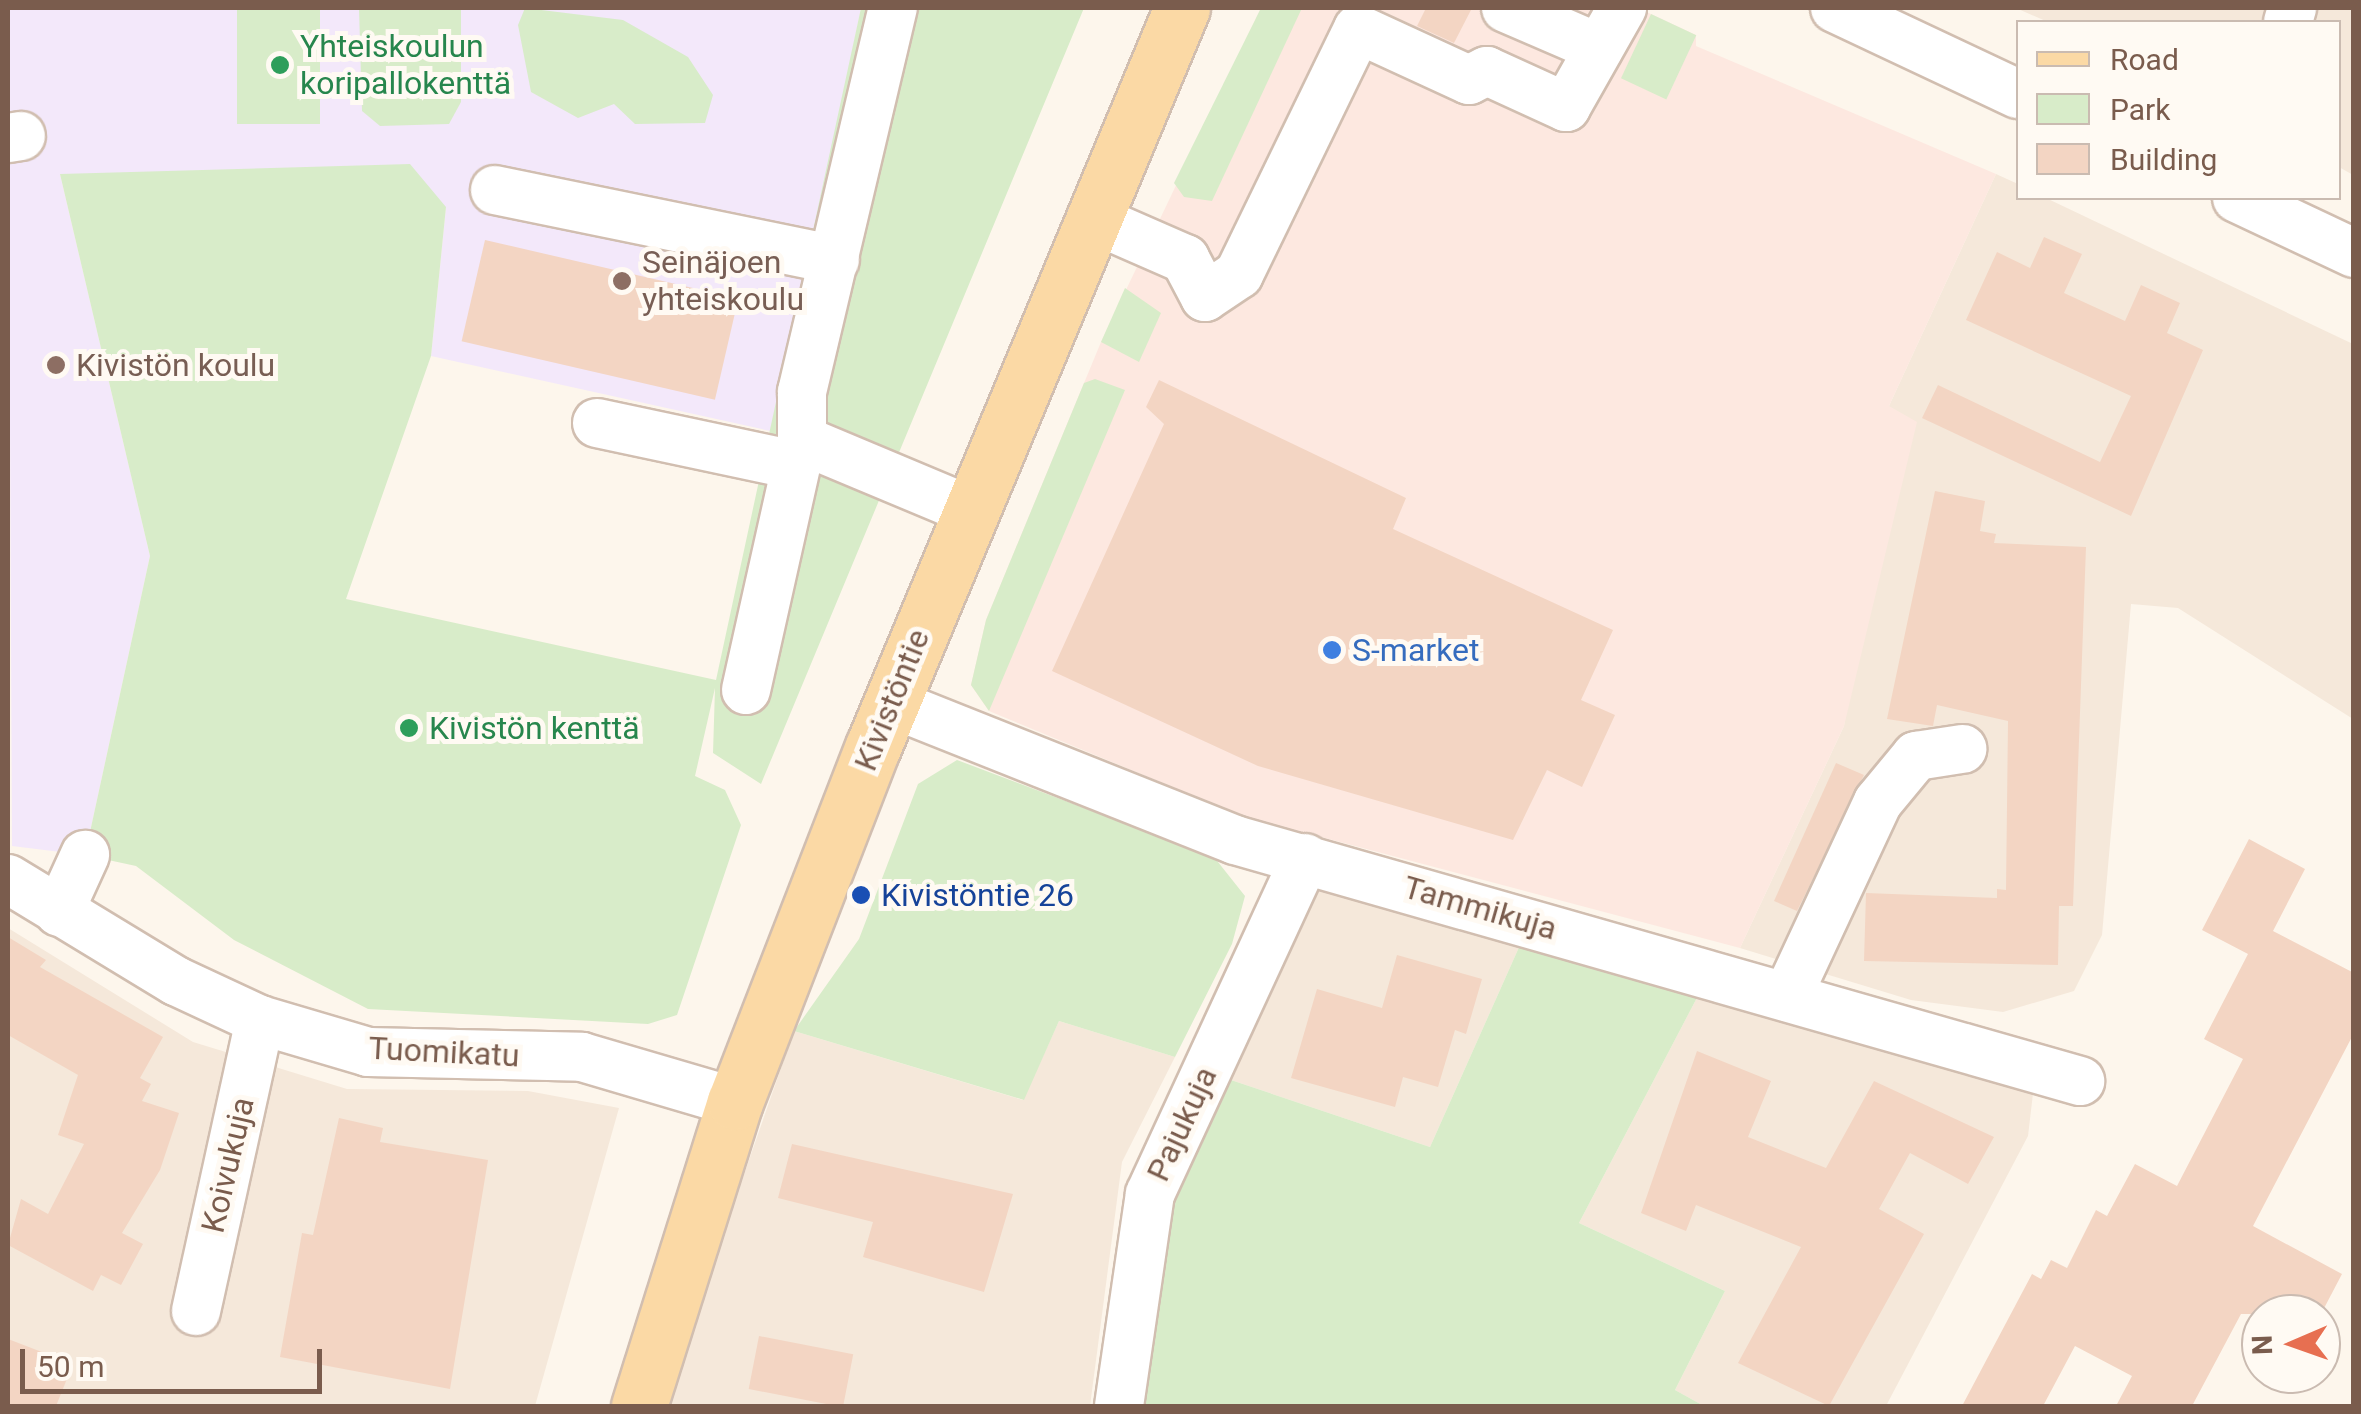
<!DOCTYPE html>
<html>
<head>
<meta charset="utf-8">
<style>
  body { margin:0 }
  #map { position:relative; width:2361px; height:1414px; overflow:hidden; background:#fdf6ec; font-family:Roboto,sans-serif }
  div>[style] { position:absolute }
  .residential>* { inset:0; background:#f5e8da }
  .commercial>* { inset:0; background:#fde8e0 }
  .education>* { inset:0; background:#f3e8fa }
  .green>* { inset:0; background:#d8ecc9; transform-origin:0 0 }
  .building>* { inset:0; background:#f3d5c3; transform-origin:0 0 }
  .roads { filter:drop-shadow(2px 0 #d1beb0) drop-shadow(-2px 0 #d1beb0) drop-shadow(0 2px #d1beb0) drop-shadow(0 -2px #d1beb0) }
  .minor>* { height:48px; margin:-24px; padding:0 24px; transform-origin:24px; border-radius:24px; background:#fff }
  .major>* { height:55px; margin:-27.5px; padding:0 27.5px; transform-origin:27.5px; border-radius:27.5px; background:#fbd9a5 }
  .dots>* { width:28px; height:28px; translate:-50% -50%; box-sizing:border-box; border:5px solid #fffaf3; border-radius:50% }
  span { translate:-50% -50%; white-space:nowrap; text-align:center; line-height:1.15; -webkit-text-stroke:10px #fffaf3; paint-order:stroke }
  .leisure-label { font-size:32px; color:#27864d }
  .left { translate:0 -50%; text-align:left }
  .education-label { font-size:32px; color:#785e54 }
  .shop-label { font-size:32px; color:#366cbe }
  .street-label { font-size:32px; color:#7a5c4d }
  .transit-label { font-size:32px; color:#164399 }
  .frame { position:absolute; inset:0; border:10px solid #7a5c4d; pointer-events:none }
  .legend { position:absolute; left:2016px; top:20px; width:325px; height:180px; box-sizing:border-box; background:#fffaf3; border:2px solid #cabbb1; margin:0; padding:12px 18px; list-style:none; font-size:30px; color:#7a5c4d }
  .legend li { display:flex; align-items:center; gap:20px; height:50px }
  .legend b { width:50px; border:2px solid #cabbb1 }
  .north { position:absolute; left:2241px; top:1294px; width:100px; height:100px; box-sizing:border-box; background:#fffaf3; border:2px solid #cabbb1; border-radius:50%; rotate:268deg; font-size:28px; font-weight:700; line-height:40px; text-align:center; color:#7a5c4d }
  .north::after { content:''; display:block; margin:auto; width:35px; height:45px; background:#e76f51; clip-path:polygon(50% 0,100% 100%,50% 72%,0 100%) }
  .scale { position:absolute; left:20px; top:1349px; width:302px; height:45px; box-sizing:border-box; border:5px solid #7a5c4d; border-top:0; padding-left:12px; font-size:30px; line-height:35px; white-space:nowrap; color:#7a5c4d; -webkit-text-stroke:8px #fffaf3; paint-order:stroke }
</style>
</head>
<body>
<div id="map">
  <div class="residential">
    <div style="clip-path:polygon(2016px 8px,2353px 8px,2353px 175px,2339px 167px,2338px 22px,2048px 22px)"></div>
    <div style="clip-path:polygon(1996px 174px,2018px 184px,2018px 198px,2046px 198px,2353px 344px,2353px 719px,2178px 608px,2131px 604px,2102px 935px,2074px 991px,2003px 1012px,1911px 1000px,1740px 948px,1844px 726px,1889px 406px)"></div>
    <div style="clip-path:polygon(1339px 881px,1524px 936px,1430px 1147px,1225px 1078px,1303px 897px)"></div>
    <div style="clip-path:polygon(8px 928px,193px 1042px,347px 1089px,528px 1091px,619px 1108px,535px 1406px,8px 1406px)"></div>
    <div style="clip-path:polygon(1700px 992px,2034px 1085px,2028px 1136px,1886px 1406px,1704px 1406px,1675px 1390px,1725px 1291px,1579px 1223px)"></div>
    <div style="clip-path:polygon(1059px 1021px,1175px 1057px,1122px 1162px,1090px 1406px,663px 1406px,794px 1031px,1023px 1100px)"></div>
  </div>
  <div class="commercial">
    <div style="clip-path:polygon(1261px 8px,1638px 8px,1696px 35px,1696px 46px,1996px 174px,1889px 406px,1917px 422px,1844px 726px,1740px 948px,1242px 816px,989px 711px,971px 685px,986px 620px,1101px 342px)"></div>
  </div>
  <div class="education">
    <div style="clip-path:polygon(8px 8px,861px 8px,775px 432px,431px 356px,446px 207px,60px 174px,150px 556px,85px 855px,12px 846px)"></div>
  </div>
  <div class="green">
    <div style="left:237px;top:8px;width:83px;height:116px"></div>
    <div style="clip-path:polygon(359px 8px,461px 8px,461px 102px,449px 124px,380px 126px,362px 111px)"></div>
    <div style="clip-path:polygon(525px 8px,623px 20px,688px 57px,713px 95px,705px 123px,635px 124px,614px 104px,578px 118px,531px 92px,518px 25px)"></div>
    <div style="clip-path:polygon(861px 8px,1084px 8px,761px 784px,713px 753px,715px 688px,695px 776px,725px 790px,741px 825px,677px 1015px,648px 1024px,368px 1009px,234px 940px,136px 866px,85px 855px,150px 556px,60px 174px,410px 164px,446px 207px,431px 356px,346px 599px,716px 680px)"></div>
    <div style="clip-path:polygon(1261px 8px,1302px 8px,1212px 201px,1184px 197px,1174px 183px)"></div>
    <div style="left:1651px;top:14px;width:50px;height:71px;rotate:25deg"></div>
    <div style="clip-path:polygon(1125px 288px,1161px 313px,1139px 362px,1101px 342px)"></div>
    <div style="clip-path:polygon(1095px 379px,1125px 390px,989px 711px,971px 685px,986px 620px,1084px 383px)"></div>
    <div style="clip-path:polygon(957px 760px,1214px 857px,1245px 896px,1232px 944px,1175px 1057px,1059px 1021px,1024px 1100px,794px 1031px,859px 939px,918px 784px)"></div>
    <div style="clip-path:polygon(1524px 936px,1700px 992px,1579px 1223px,1725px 1291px,1675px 1390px,1704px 1406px,1143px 1406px,1169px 1192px,1225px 1078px,1430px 1147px)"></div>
  </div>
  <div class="building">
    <div style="clip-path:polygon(1426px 8px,1472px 8px,1454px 43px,1417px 26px)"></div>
    <div style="clip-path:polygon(2044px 237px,2082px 254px,2064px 293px,2125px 321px,2141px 285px,2180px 303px,2167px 333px,2203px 350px,2131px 516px,1922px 418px,1938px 385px,2100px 462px,2131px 396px,1966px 320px,1997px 252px,2030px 268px)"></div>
    <div style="left:485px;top:240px;width:260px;height:104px;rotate:13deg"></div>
    <div style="clip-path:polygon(1159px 380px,1406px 498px,1393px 529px,1613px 630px,1581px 700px,1615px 715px,1582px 787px,1547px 770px,1513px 840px,1258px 766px,1052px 671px,1164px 424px,1146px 407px)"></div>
    <div style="clip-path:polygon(1935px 491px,1985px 501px,1980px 531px,1996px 534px,1994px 543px,2086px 547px,2073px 906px,2059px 906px,2058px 965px,1864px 961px,1866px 893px,1997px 898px,1997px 889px,2006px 890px,2008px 721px,1937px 705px,1933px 726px,1887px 719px)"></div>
    <div style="clip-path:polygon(1836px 763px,1864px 775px,1797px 911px,1774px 901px)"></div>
    <div style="clip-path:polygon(2249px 839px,2305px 869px,2273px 931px,2354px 973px,2354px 1033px,2253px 1226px,2342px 1274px,2321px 1314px,2241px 1314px,2192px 1406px,2116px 1406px,2132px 1376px,2075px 1346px,2043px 1406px,1962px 1406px,2032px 1274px,2041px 1279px,2051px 1260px,2067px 1268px,2096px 1210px,2107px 1216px,2135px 1164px,2177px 1186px,2243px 1059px,2204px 1039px,2248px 954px,2202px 930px)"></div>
    <div style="clip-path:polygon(8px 937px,46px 960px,40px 967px,163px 1037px,140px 1078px,151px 1084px,142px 1101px,179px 1113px,160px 1170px,122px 1233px,143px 1244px,121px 1285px,101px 1275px,93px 1291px,8px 1245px,21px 1199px,48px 1214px,84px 1144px,58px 1135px,78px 1075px,8px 1035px)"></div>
    <div style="clip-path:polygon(1397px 955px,1482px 979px,1466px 1034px,1455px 1030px,1438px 1087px,1403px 1077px,1395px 1107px,1291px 1078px,1317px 989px,1382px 1008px)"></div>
    <div style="clip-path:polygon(1697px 1051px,1771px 1081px,1748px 1137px,1826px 1168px,1874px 1081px,1994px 1137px,1968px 1184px,1910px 1153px,1879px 1209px,1924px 1234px,1829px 1406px,1738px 1363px,1801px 1247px,1696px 1205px,1686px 1231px,1641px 1213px)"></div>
    <div style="clip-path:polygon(339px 1118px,383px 1128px,380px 1142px,488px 1160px,450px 1389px,280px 1357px,302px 1233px,313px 1235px)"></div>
    <div style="clip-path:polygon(792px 1144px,1013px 1194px,984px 1292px,863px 1257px,873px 1222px,778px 1198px)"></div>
    <div style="left:759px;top:1336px;width:96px;height:54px;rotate:11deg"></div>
    <div style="clip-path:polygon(8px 1339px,73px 1364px,56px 1406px,8px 1406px)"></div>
  </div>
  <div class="roads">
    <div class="minor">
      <div style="left:1506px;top:8px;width:101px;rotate:23.3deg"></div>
      <div style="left:1835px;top:8px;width:202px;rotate:25.2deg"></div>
      <div style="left:2288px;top:22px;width:15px;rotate:-74deg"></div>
      <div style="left:8px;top:138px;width:13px;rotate:-9deg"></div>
      <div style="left:495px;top:190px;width:347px;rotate:11.6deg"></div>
      <div style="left:2237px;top:198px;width:129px;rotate:25.2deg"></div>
      <div style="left:1091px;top:218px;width:103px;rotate:23.6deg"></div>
      <div style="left:1185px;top:259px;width:43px;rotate:62.2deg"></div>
      <div style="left:1205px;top:297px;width:41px;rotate:-34.1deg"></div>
      <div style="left:1239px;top:274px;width:272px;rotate:-64.1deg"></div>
      <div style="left:1358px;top:29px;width:122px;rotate:24.7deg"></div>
      <div style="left:1469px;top:80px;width:20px;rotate:-27deg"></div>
      <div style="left:1487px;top:71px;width:87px;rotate:24.5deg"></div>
      <div style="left:1566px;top:107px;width:114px;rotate:-60.5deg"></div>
      <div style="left:597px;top:423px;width:202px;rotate:12deg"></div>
      <div style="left:802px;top:440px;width:181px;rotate:22.7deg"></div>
      <div style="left:746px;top:690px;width:256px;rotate:-77.4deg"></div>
      <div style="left:802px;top:440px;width:48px;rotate:-90deg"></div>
      <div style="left:802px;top:392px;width:395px;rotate:-76.7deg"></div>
      <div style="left:891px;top:703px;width:370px;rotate:21.7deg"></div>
      <div style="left:1235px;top:840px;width:879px;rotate:15.92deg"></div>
      <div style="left:8px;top:879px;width:197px;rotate:31.3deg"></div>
      <div style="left:176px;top:981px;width:93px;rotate:24.9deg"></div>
      <div style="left:260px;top:1020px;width:113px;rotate:16.5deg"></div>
      <div style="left:368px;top:1052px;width:214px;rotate:1.3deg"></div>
      <div style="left:582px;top:1057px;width:159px;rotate:16.4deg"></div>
      <div style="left:59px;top:912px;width:63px;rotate:-65.5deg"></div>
      <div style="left:1787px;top:997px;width:215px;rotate:-65deg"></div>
      <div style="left:1878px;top:802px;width:60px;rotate:-50.4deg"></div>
      <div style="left:1916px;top:756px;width:47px;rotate:-8.7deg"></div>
      <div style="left:196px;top:1311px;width:298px;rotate:-77.6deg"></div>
      <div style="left:1119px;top:1406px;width:214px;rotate:-81.7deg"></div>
      <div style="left:1150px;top:1194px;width:370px;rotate:-65.2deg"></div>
    </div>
    <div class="major">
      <div style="left:639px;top:1406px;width:319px;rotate:-72.5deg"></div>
      <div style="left:735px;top:1102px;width:381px;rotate:-68.8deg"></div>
      <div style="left:873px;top:747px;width:801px;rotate:-67.31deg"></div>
    </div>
  </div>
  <div class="dots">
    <div style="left:280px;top:65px;background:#2e9e5b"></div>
    <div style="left:622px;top:281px;background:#8d6e63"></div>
    <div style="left:56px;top:365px;background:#8d6e63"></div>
    <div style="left:1332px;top:650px;background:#3f7fe0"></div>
    <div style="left:409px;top:728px;background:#2e9e5b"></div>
    <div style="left:861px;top:895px;background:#1a4fb4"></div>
  </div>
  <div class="leisure-label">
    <span class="left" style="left:300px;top:65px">Yhteiskoulun<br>koripallokenttä</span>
    <span class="left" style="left:429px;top:728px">Kivistön kenttä</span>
  </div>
  <div class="education-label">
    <span class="left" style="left:642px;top:281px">Seinäjoen<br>yhteiskoulu</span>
    <span class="left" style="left:76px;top:365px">Kivistön koulu</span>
  </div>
  <div class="shop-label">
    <span class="left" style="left:1352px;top:650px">S-market</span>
  </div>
  <div class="street-label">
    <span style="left:892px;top:700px;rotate:-68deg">Kivistöntie</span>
    <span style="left:1480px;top:908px;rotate:16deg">Tammikuja</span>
    <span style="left:444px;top:1052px;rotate:3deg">Tuomikatu</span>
    <span style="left:1182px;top:1124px;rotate:-65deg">Pajukuja</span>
    <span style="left:228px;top:1165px;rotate:-77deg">Koivukuja</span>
  </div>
  <div class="transit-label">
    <span class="left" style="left:881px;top:895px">Kivistöntie 26</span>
  </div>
  <div class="frame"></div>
  <ul class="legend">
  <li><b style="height:12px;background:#fbd9a5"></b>Road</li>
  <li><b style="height:28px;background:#d8ecc9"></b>Park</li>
  <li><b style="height:28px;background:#f3d5c3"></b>Building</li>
  </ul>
  <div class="north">N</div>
  <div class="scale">50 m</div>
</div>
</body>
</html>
